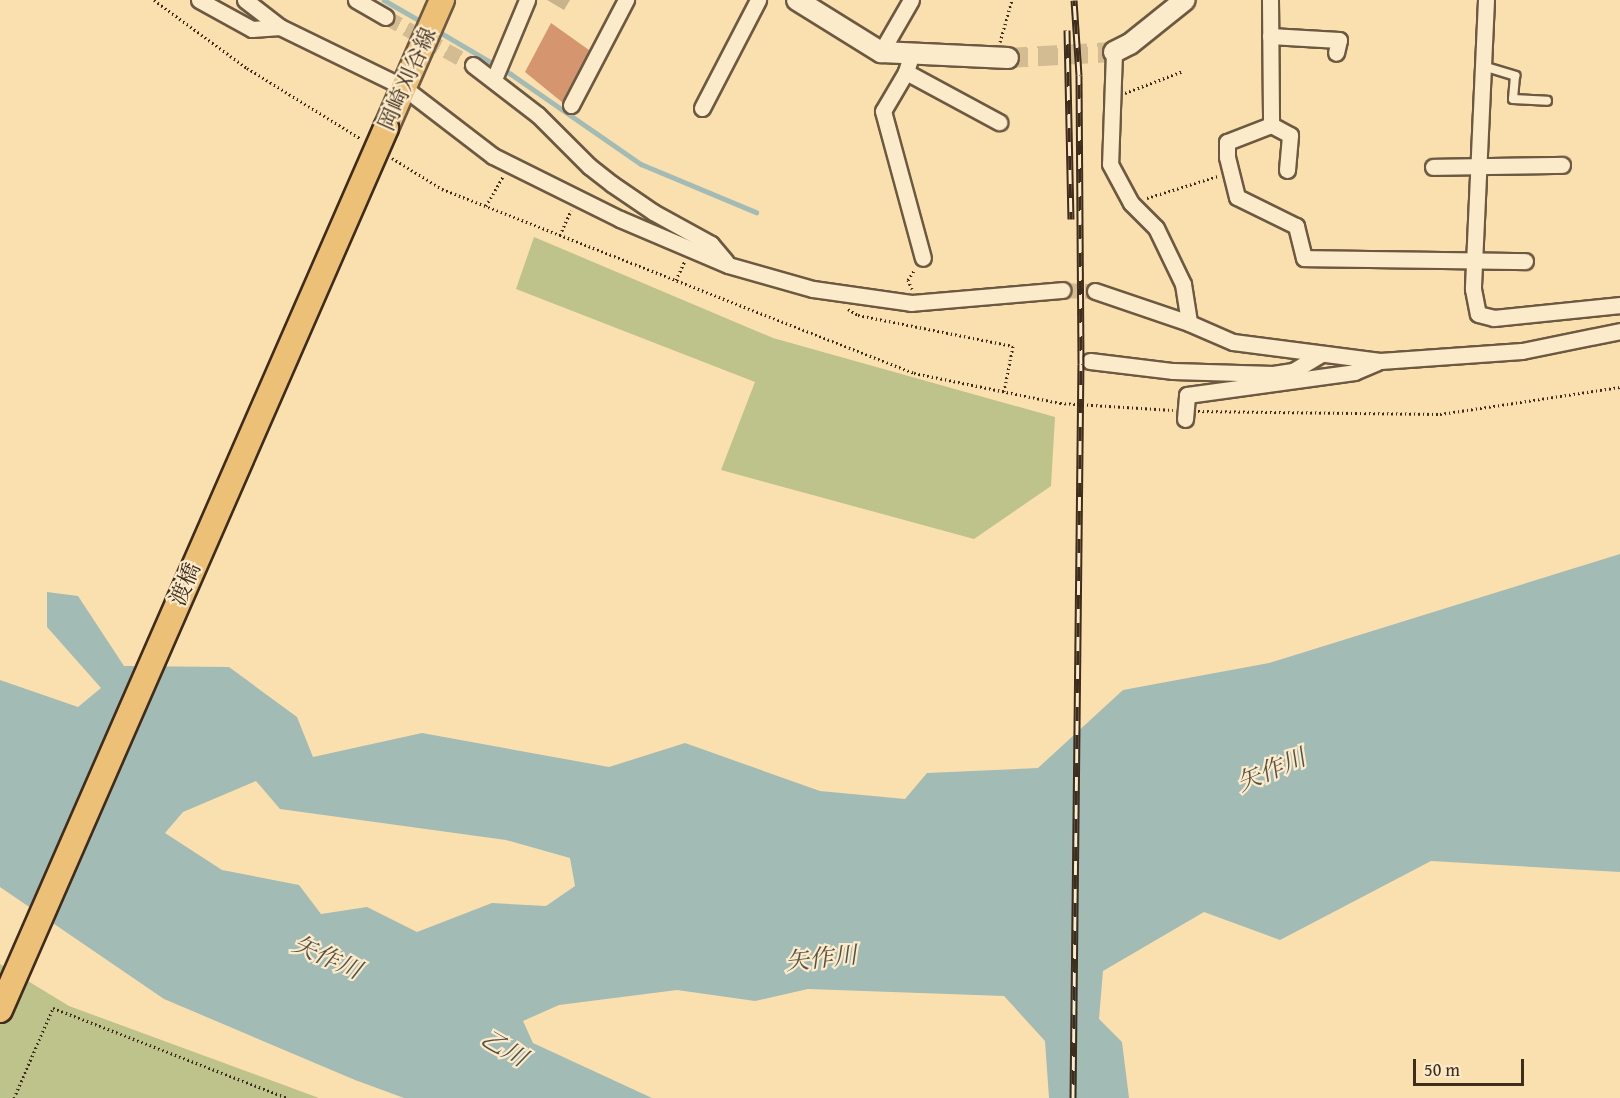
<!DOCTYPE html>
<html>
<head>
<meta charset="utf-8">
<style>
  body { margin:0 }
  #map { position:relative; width:1620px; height:1098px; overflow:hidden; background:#fae0af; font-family:"Gentium Book Plus","Noto Serif JP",serif }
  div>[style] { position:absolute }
  .green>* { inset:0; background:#bec28b }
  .water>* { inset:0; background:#a2bbb5 }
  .shadow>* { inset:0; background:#0003 }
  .stream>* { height:4.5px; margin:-2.25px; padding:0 2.25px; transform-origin:2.25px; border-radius:2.25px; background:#a2bbb5 }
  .building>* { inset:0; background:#d5966f }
  .minor-tunnel>* { height:15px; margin-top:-7.5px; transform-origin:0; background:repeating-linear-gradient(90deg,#d4bc92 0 15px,transparent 0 23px) }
  .tertiary-tunnel>* { height:20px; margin-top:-10px; transform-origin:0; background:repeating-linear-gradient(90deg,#d4bc92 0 20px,transparent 0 30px) }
  .path>* { height:3px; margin-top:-1.5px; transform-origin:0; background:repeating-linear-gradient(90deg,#3e2c1d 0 1.5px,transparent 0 4.5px) }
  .roads { filter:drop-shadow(2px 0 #6d5942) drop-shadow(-2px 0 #6d5942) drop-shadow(0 2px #6d5942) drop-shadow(0 -2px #6d5942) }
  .service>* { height:8px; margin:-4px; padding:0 4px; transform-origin:4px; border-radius:4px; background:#fcebcb }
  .minor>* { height:15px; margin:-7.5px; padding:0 7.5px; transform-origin:7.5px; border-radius:7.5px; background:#fcebcb }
  .tertiary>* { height:20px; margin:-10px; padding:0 10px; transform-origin:10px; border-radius:10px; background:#fcebcb }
  .primary>* { height:24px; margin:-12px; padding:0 12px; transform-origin:12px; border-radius:12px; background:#edc078 }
  .rail>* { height:7px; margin-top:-3.5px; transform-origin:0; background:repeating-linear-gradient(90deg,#fcebcb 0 14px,#3e2c1d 0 28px); box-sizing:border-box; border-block:2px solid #3e2c1d }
  .bridges { filter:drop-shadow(2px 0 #3e2c1d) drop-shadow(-2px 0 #3e2c1d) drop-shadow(0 2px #3e2c1d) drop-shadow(0 -2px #3e2c1d) }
  .primary-bridge>* { height:24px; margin:-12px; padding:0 12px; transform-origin:12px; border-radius:12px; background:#edc078 }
  span { translate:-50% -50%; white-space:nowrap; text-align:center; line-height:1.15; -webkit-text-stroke:4.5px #fcebcb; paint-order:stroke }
  .street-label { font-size:22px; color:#3e2c1d }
  .water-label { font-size:24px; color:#575043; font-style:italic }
  .scale { position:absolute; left:1413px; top:1059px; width:111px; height:27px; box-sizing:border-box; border:3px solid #3e2c1d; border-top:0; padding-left:8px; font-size:18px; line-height:21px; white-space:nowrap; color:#3e2c1d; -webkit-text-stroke:4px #fcebcb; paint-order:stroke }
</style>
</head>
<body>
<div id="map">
  <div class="green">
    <div style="clip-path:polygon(534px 237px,773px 338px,1055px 417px,1051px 486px,974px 539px,721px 470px,755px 382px,516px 289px)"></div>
    <div style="clip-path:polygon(0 964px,69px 1006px,319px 1098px,0 1098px)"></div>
  </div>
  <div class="water">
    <div style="clip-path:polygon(evenodd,1620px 554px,1620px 872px,1431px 861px,1280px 940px,1204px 912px,1103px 971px,1099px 1019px,1122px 1042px,1129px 1098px,1049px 1098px,1045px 1041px,1004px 996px,808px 989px,755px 1001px,677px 990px,559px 1005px,523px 1021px,533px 1043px,652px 1098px,404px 1098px,355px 1080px,164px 999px,0 887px,0 680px,78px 707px,101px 688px,47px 627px,47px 592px,78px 596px,124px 666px,229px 667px,297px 717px,313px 757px,422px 733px,609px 767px,685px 743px,820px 791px,905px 799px,927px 773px,1038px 768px,1123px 690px,1269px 663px,1620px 554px,256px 781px,280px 809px,506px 840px,570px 858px,575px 886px,546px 906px,492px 903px,417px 932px,367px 907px,321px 914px,299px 885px,222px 870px,165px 833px,183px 812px,256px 781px)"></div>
  </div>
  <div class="shadow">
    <div style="clip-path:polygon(547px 0,570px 0,564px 10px)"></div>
    <div style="clip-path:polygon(588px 51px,596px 60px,571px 109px,535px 80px)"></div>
  </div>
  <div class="stream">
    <div style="left:384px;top:0;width:46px;rotate:29.9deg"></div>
    <div style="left:436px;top:30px;width:87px;rotate:30.4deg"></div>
    <div style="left:511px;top:74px;width:158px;rotate:34.7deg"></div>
    <div style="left:641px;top:164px;width:125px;rotate:22.7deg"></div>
  </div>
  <div class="building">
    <div style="clip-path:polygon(551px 23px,589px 50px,562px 102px,525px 72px)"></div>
  </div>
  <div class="minor-tunnel">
    <div style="left:386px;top:17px;width:99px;rotate:28.9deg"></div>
    <div style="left:1062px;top:290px;width:33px;rotate:2deg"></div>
  </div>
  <div class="tertiary-tunnel">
    <div style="left:1008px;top:58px;width:106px;rotate:-3.2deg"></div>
  </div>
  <div class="path">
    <div style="left:154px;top:0;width:115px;rotate:36.2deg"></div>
    <div style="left:247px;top:68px;width:134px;rotate:31.9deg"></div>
    <div style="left:1000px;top:42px;width:44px;rotate:-74.1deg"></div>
    <div style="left:1125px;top:93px;width:62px;rotate:-20.8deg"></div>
    <div style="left:392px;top:158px;width:59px;rotate:31.8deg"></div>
    <div style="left:442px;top:189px;width:507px;rotate:21.3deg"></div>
    <div style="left:914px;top:373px;width:149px;rotate:11.6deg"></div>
    <div style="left:1060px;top:403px;width:113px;rotate:3.5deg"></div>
    <div style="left:1147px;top:198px;width:74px;rotate:-17.2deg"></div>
    <div style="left:486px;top:206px;width:34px;rotate:-60deg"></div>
    <div style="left:560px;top:235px;width:27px;rotate:-66deg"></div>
    <div style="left:676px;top:280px;width:21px;rotate:-65deg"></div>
    <div style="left:912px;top:289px;width:10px;rotate:-114deg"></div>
    <div style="left:908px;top:280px;width:13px;rotate:-58deg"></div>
    <div style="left:848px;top:309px;width:12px;rotate:31deg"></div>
    <div style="left:858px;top:315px;width:158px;rotate:11.3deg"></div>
    <div style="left:1013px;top:346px;width:46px;rotate:101.3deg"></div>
    <div style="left:1198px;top:411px;width:242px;rotate:0.7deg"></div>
    <div style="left:1440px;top:414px;width:182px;rotate:-8.5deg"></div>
    <div style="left:14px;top:1098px;width:98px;rotate:-66.6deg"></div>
    <div style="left:53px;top:1008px;width:251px;rotate:21deg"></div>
  </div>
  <div class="roads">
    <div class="service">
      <div style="left:1483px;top:66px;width:34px;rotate:17deg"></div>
      <div style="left:1515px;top:76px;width:23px;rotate:95deg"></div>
      <div style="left:1513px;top:99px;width:34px;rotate:3deg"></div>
    </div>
    <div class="minor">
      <div style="left:199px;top:0;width:60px;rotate:28.7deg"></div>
      <div style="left:252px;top:29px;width:28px;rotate:-4deg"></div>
      <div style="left:245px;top:0;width:44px;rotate:37.6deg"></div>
      <div style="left:280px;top:27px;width:137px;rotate:26deg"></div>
      <div style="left:403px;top:87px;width:113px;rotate:37.5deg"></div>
      <div style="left:493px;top:156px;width:142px;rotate:26.4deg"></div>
      <div style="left:620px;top:219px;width:117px;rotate:23.1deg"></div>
      <div style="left:728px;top:265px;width:88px;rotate:15.8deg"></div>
      <div style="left:813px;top:289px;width:99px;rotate:8.1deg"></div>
      <div style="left:911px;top:303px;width:152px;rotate:-4.9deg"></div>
      <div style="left:356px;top:0;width:34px;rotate:30deg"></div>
      <div style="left:1270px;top:0;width:125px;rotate:89.5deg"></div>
      <div style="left:1486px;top:0;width:289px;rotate:92.6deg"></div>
      <div style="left:1473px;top:289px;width:25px;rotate:79deg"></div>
      <div style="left:1478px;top:314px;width:16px;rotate:14deg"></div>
      <div style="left:1494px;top:318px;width:127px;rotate:-5.9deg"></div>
      <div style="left:1270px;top:36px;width:69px;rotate:3.3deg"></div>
      <div style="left:1339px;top:40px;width:13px;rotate:103deg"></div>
      <div style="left:881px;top:52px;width:60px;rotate:-60deg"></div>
      <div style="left:1114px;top:52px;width:112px;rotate:92deg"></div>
      <div style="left:1110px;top:164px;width:44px;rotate:61.7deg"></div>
      <div style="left:1131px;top:203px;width:35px;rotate:45deg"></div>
      <div style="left:1156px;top:228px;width:62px;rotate:64.3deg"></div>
      <div style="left:1183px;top:284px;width:39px;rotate:81deg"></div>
      <div style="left:912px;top:53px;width:20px;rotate:108deg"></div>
      <div style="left:906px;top:72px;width:45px;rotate:120.5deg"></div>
      <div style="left:883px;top:111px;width:152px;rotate:74.8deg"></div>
      <div style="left:473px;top:65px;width:82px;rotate:37.6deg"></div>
      <div style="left:538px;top:115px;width:72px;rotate:45deg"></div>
      <div style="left:589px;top:166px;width:29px;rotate:38deg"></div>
      <div style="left:612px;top:184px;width:50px;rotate:34.3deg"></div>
      <div style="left:653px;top:212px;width:66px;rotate:28.9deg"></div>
      <div style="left:711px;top:244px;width:23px;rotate:50deg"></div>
      <div style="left:906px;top:72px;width:106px;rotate:28.3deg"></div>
      <div style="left:494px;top:79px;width:86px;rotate:-67.3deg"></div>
      <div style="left:571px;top:105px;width:119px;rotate:-62.4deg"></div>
      <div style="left:702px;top:108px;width:122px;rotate:-62.6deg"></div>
      <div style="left:1433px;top:167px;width:129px;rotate:-0.9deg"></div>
      <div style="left:1287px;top:170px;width:35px;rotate:-85deg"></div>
      <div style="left:1290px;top:135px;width:21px;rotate:-152deg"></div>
      <div style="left:1271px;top:125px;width:47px;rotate:158.9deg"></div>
      <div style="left:1227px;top:142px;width:15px;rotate:90deg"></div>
      <div style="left:1227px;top:157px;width:41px;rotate:76deg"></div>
      <div style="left:1237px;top:197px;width:66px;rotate:26.2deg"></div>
      <div style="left:1296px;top:226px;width:33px;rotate:76deg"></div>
      <div style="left:1304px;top:258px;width:221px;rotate:0.8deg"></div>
      <div style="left:1095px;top:291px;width:99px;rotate:18.8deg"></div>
      <div style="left:1189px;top:323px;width:48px;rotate:23.4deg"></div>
      <div style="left:1233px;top:342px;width:148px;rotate:7.4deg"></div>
      <div style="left:1380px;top:361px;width:142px;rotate:-4deg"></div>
      <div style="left:1522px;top:351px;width:100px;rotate:-11.5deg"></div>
      <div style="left:1090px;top:361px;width:84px;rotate:6.9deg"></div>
      <div style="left:1173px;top:371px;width:100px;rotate:1.7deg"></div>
      <div style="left:1273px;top:374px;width:20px;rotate:-9deg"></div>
      <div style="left:1293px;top:371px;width:33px;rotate:-31deg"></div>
      <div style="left:1185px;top:419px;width:24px;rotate:-85deg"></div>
      <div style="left:1187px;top:395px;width:169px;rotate:-7.8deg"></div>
      <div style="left:1354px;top:372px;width:25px;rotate:-23deg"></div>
    </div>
    <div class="tertiary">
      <div style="left:797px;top:0;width:99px;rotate:31.8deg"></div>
      <div style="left:881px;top:52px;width:127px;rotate:2.7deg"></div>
      <div style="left:1114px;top:52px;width:18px;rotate:-27deg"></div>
      <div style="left:1130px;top:44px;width:70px;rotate:-38.7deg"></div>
    </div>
    <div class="primary">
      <div style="left:386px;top:128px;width:140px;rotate:-66.4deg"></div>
    </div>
  </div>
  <div class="rail">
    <div style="left:1067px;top:30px;width:189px;rotate:88.8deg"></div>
    <div style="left:1073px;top:1098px;width:734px;rotate:-89.38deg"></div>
    <div style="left:1081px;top:364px;width:289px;rotate:-90.4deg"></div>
    <div style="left:1079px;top:75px;width:75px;rotate:-93.8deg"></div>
  </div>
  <div class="bridges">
    <div class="primary-bridge">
      <div style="left:0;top:1010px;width:963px;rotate:-66.36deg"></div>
    </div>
  </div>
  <div class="street-label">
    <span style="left:407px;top:79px;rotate:-66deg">岡崎刈谷線</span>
    <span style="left:185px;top:584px;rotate:-67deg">渡橋</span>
  </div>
  <div class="water-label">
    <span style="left:1271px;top:770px;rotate:-23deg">矢作川</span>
    <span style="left:327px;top:957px;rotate:24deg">矢作川</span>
    <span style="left:821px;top:958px;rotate:-6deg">矢作川</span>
    <span style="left:504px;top:1048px;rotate:30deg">乙川</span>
  </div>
  <div class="scale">50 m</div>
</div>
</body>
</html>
